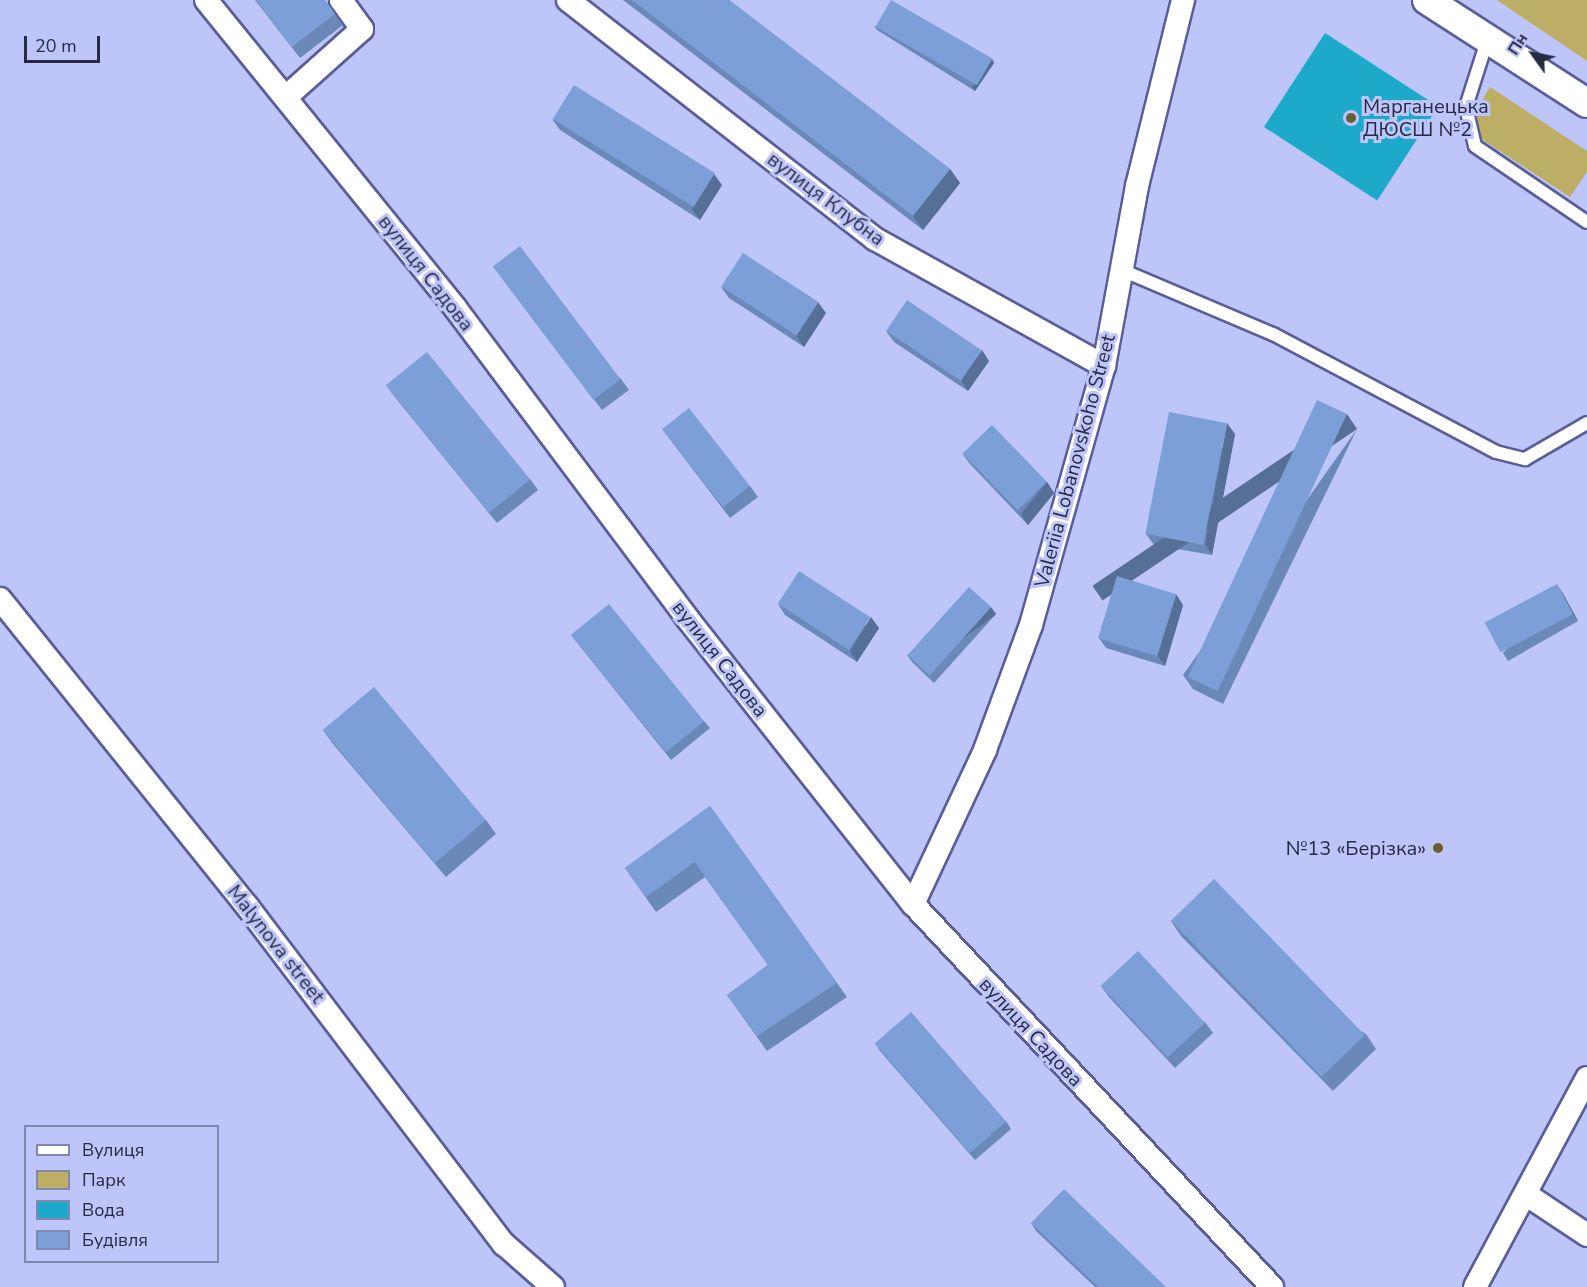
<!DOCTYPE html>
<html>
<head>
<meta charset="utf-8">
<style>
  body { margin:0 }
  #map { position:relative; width:1587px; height:1287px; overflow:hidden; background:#bec5f9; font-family:"Nunito Sans",sans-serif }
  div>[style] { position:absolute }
  .green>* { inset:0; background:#bcae64 }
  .water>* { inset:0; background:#1da9c9; transform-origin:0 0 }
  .roads { filter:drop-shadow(2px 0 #595e98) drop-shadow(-2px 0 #595e98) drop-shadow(0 2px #595e98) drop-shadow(0 -2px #595e98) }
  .service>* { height:12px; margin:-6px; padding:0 6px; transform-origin:6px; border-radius:6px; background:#fff }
  .minor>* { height:22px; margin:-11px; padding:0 11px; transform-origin:11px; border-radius:11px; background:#fff }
  .tertiary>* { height:28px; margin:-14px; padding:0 14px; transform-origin:14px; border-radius:14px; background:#fff }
  .wall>* { inset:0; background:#6a89b8 }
  .shaded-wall>* { inset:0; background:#566f96; transform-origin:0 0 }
  .building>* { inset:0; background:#7b9fd6; transform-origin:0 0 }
  .dots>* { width:16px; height:16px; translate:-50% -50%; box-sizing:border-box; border:3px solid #bec5f9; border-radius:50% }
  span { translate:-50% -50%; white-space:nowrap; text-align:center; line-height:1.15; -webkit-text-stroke:6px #bec5f9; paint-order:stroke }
  .poi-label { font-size:20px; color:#272a43 }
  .left { translate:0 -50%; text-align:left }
  .right { translate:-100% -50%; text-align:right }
  .street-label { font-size:20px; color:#272a43 }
  .legend { position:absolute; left:24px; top:1125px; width:195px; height:138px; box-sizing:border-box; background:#bec5f9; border:2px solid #8287b0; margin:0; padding:8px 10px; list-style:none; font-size:18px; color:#272a43 }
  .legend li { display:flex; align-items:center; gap:12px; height:30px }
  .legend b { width:30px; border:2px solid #8287b0 }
  .north { position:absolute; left:1503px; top:24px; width:60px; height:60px; -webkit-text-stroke:4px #bec5f9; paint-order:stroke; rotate:303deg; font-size:16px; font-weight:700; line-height:24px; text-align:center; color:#272a43 }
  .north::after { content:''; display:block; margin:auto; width:21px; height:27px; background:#272a43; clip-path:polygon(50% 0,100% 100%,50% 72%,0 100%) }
  .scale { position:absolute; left:24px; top:36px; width:76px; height:27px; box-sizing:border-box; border:3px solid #272a43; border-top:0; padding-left:8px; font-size:18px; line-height:21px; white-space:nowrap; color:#272a43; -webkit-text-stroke:4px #bec5f9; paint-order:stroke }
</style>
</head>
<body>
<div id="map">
  <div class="green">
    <div style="clip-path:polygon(1497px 0,1587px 0,1587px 61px)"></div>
    <div style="clip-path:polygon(1490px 87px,1587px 151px,1587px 172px,1570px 197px,1480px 138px,1474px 114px)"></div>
  </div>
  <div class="water">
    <div style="left:1325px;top:33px;width:135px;height:112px;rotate:33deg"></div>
  </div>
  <div class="roads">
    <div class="service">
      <div style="left:1487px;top:41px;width:69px;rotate:107.7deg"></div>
      <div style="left:1466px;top:107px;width:40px;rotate:77deg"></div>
      <div style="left:1475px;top:146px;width:135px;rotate:34.2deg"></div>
      <div style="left:1122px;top:270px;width:164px;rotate:23deg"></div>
      <div style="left:1273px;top:334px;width:252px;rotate:27.9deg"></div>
      <div style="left:1496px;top:452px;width:30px;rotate:14deg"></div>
      <div style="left:1525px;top:459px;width:72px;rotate:-30.1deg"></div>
    </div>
    <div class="minor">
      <div style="left:206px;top:0;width:397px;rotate:51deg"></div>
      <div style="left:456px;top:309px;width:386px;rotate:53.2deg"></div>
      <div style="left:687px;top:618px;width:365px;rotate:51.7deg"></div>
      <div style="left:913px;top:904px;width:525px;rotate:46.85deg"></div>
      <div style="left:568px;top:0;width:389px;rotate:37.9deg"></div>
      <div style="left:875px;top:239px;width:262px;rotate:29deg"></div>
      <div style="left:286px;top:97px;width:102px;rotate:-41.8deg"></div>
      <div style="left:362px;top:29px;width:36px;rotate:-126deg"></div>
      <div style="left:0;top:599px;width:394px;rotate:51.2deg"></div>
      <div style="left:247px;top:906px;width:425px;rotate:52.8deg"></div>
      <div style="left:504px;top:1244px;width:65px;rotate:41.3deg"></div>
      <div style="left:913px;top:904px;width:170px;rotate:-64.9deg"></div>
      <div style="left:985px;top:750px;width:133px;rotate:-69.8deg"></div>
      <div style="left:1031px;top:625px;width:269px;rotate:-74.3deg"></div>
      <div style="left:1104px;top:366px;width:183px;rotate:-79.6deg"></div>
      <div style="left:1137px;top:186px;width:192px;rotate:-76.1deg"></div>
      <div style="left:1527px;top:1195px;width:72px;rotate:33.7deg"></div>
      <div style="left:1475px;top:1287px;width:237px;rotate:-61.8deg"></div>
    </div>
    <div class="tertiary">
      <div style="left:1427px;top:0;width:190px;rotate:32.8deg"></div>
    </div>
  </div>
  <div class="wall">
    <div style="clip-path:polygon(255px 0,325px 0,343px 25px,300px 58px)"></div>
    <div style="clip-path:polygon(623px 0,729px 0,950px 169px,960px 183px,923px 230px)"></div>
    <div style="clip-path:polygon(874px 26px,992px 59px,994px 63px,975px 91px,877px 30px)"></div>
    <div style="clip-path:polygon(552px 119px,722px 185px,700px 220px,560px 130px)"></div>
    <div style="clip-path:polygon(493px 266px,621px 379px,629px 390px,602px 410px)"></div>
    <div style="clip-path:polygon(721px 287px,826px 313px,804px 347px,729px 298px)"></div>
    <div style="clip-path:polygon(886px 331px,989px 361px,968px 391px,894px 342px)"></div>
    <div style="clip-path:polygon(386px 385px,530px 479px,538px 490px,497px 523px,394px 396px)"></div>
    <div style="clip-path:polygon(662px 429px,750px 486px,758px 497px,730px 518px)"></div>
    <div style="clip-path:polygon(1357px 429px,1223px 704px,1193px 689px,1183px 675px)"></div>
    <div style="clip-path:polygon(1235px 434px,1212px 555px,1154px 545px,1146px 534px)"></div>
    <div style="clip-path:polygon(962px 453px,1047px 482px,1054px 493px,1028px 525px,970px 464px)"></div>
    <div style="clip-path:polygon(1562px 592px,1578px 621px,1508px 661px,1503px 653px)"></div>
    <div style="clip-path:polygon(778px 604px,879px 628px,857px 662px,785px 615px)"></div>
    <div style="clip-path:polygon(1183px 605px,1165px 666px,1106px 648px,1099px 638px)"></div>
    <div style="clip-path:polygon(996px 614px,934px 683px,912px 662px,907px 655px)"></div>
    <div style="clip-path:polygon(571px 635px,704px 721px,710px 728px,671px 760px)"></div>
    <div style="clip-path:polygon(323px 730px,486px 820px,496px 834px,446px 877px,333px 744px)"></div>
    <div style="clip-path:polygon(710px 806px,847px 997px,767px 1051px,727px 995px,768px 965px,705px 877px,656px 912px,625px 868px)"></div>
    <div style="clip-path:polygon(1171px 921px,1366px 1034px,1376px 1049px,1333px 1091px,1181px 936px)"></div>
    <div style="clip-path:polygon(1101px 986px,1205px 1022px,1213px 1033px,1175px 1068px,1109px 997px)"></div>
    <div style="clip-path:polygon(875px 1043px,1006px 1121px,1011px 1129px,975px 1160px,880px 1051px)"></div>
    <div style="clip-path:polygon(1031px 1223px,1166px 1287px,1095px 1287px,1036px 1231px)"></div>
  </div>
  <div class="shaded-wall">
    <div style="clip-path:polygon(992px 59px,994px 63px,975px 91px,972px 87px)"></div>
    <div style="clip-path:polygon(950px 169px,960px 183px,923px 230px,913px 216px)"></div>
    <div style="clip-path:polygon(714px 174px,722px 185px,700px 220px,692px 209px)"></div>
    <div style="clip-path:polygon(818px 302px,826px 313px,804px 347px,796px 336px)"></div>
    <div style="clip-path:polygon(982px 350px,989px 361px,968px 391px,961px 380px)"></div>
    <div style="left:1347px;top:414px;width:18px;height:307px;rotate:56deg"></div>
    <div style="clip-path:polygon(1227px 423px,1235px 434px,1212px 555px,1205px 544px)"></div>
    <div style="clip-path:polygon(1047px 482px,1054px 493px,1028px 525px,1021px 514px)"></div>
    <div style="clip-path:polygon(1557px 584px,1562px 592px,1578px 621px,1573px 614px)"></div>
    <div style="clip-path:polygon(1176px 594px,1183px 605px,1165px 666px,1157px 655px)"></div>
    <div style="left:991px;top:607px;width:9px;height:92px;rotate:54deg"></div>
    <div style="clip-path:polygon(871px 617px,879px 628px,857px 662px,850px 651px)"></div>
  </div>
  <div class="building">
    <div style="clip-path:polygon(256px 0,325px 0,335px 14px,292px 47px)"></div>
    <div style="clip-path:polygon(632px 0,729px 0,950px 169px,913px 216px)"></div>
    <div style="left:891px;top:0;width:117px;height:31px;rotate:30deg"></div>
    <div style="left:574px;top:85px;width:166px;height:40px;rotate:32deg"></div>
    <div style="left:520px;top:246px;width:167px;height:34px;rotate:53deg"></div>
    <div style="left:743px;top:253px;width:90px;height:40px;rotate:33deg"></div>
    <div style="left:907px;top:300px;width:90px;height:37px;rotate:34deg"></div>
    <div style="left:427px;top:352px;width:164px;height:53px;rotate:51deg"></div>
    <div style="left:1317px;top:400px;width:33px;height:306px;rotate:25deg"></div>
    <div style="left:689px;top:408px;width:99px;height:34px;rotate:52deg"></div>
    <div style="left:1169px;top:412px;width:59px;height:124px;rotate:11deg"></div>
    <div style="left:992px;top:425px;width:79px;height:41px;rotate:46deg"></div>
    <div style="left:799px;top:571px;width:85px;height:39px;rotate:33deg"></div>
    <div style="left:1117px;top:576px;width:62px;height:65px;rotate:17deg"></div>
    <div style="left:1557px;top:584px;width:34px;height:82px;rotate:62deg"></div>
    <div style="left:969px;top:587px;width:30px;height:92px;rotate:42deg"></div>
    <div style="left:609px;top:604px;width:151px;height:49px;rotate:51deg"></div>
    <div style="left:374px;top:687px;width:174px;height:67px;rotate:50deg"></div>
    <div style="clip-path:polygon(710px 806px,837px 983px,757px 1036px,727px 995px,768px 965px,695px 862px,646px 897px,625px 868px)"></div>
    <div style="left:1214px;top:879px;width:217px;height:60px;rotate:46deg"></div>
    <div style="left:1138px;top:951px;width:98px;height:51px;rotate:47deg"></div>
    <div style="left:911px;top:1012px;width:145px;height:48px;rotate:49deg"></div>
    <div style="clip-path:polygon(1064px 1189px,1166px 1287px,1098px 1287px,1031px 1223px)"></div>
  </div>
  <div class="dots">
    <div style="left:1351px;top:118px;background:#685e2b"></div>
    <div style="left:1438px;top:848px;background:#685e2b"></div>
  </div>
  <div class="poi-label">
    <span class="left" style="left:1363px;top:118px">Марганецька<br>ДЮСШ №2</span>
    <span class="right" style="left:1426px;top:848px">№13 «Берізка»</span>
  </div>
  <div class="street-label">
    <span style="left:826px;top:199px;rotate:37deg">вулиця Клубна</span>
    <span style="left:426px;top:273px;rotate:52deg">вулиця Садова</span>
    <span style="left:1075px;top:461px;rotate:-75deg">Valeriia Lobanovskoho Street</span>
    <span style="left:720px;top:659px;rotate:52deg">вулиця Садова</span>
    <span style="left:276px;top:944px;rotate:52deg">Malynova street</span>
    <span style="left:1031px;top:1032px;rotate:47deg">вулиця Садова</span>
  </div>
  <ul class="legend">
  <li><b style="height:8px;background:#fff"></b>Вулиця</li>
  <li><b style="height:16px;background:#bcae64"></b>Парк</li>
  <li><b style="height:16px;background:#1da9c9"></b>Вода</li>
  <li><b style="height:16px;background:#7b9fd6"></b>Будівля</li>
  </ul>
  <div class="north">Пн</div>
  <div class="scale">20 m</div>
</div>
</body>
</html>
